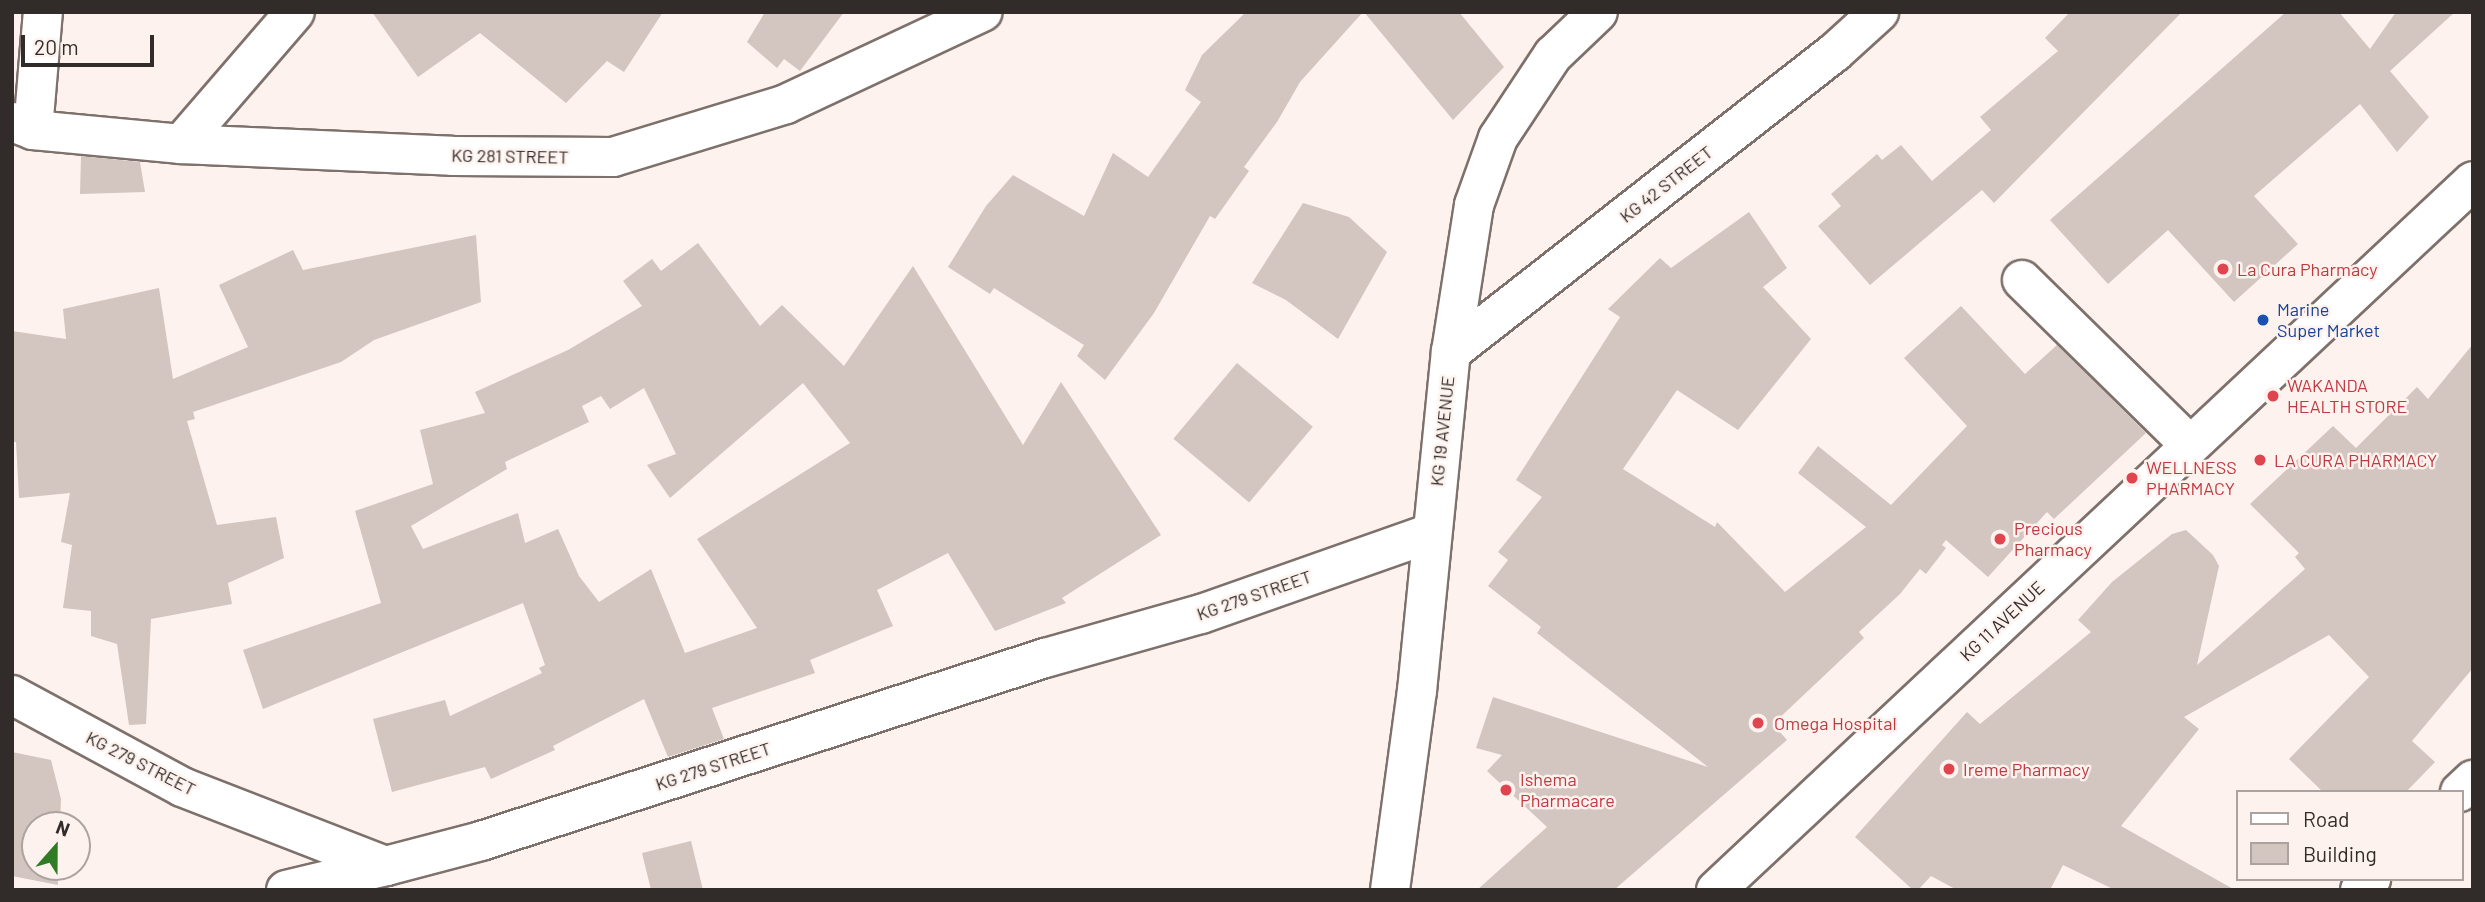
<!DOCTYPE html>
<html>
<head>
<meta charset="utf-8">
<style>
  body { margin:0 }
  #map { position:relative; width:2485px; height:902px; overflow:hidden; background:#fef2ee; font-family:Barlow,sans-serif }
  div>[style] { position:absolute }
  .building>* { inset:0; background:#d3c5bf; transform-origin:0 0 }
  .roads { filter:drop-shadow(2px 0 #7e716c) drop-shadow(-2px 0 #7e716c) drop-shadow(0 2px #7e716c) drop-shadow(0 -2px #7e716c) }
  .minor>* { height:38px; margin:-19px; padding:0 19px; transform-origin:19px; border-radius:19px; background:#fff }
  .major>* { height:38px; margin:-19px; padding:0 19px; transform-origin:19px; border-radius:19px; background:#fff }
  .dots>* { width:19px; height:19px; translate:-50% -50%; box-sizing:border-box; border:4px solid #fef2ee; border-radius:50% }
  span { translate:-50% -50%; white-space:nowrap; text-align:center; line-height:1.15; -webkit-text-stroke:5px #fef2ee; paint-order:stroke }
  .street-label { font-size:18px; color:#312c2a }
  .health-label { font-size:18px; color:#be3a42 }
  .left { translate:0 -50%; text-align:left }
  .transit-label { font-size:18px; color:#164399 }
  .frame { position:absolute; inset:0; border:14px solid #312c2a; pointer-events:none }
  .legend { position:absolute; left:2236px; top:790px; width:228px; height:91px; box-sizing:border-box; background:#fef2ee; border:2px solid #aca3a0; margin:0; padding:9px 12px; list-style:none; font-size:21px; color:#312c2a }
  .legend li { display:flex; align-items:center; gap:14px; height:35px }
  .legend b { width:35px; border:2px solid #aca3a0 }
  .north { position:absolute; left:21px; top:811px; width:70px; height:70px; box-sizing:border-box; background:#fef2ee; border:2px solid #aca3a0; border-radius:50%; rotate:21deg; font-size:19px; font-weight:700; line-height:28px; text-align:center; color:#312c2a }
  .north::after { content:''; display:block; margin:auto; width:24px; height:32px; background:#2f7c24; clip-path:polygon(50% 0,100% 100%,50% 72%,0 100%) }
  .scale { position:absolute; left:21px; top:35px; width:133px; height:32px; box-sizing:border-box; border:4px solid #312c2a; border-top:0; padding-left:9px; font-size:21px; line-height:24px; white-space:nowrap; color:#312c2a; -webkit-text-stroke:5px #fef2ee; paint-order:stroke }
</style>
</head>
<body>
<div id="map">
  <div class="building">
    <div style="clip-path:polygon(372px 12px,663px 12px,624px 72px,607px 61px,566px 103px,480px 33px,418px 77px)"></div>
    <div style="clip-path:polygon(765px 12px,844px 12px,800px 71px,784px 59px,777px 68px,747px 42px)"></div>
    <div style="clip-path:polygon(1246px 12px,1363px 12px,1300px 82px,1277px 122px,1244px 167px,1249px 171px,1215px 219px,1210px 216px,1154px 313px,1105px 380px,1077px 356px,1084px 345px,994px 288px,990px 294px,948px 267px,986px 206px,1013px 175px,1084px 216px,1113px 153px,1148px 177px,1201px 102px,1185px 90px,1202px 55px)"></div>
    <div style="clip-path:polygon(1364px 12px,1459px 12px,1504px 67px,1453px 120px)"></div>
    <div style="clip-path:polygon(2070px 12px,2182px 12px,1994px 203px,1982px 190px,1870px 285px,1818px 226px,1841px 206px,1831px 194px,1877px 154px,1882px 160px,1901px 145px,1932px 181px,1991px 130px,1980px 117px,2058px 51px,2045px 38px)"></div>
    <div style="clip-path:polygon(2286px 12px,2339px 12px,2370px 49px,2396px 12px,2455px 12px,2390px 71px,2429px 117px,2397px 152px,2360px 104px,2254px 196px,2298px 244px,2234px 302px,2168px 230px,2108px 284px,2050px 220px)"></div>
    <div style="clip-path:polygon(81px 156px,140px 162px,145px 192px,80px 194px)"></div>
    <div style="clip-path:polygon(1303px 203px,1349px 217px,1387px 252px,1338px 339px,1286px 300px,1252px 283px)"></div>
    <div style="clip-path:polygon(1749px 212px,1787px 268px,1763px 287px,1811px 339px,1738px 430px,1677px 390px,1623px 469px,1715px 527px,1717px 522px,1785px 592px,1866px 527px,1798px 473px,1818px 446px,1891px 505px,1967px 426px,1904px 358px,1961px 306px,2025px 374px,2057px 345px,2146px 433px,2054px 519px,2047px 512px,1988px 577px,1946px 540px,1942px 545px,1946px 548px,1926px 574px,1920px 569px,1900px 594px,1859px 632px,1864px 638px,1773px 724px,1787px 740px,1614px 890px,1477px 890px,1547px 827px,1487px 771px,1502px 755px,1476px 748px,1493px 697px,1708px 767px,1537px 633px,1541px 627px,1488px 586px,1508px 560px,1498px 552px,1542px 497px,1516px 480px,1620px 317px,1608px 309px,1660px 258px,1671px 268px)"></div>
    <div style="clip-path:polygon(476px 235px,481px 302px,374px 340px,341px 362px,193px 412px,195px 419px,187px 421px,217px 525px,276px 517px,284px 558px,228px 583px,232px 604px,151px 619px,146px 724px,129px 725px,117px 644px,91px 636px,91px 611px,63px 608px,72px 545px,61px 542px,70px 493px,19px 498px,16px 442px,12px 442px,12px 331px,66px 339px,63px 309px,159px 288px,173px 379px,248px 347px,219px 285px,293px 250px,303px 270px)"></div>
    <div style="clip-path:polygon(evenodd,698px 243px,760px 326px,782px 305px,844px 366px,913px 266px,1023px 445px,1061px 382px,1161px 535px,1062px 598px,1066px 603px,995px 631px,948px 553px,877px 590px,893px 626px,810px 660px,815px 673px,712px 708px,724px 739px,668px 757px,644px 699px,553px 746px,555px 750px,491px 779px,485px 767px,392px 792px,373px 719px,445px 700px,450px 716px,542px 673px,539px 668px,545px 665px,523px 603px,263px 709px,243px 650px,381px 603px,355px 511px,433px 484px,420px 430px,485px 413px,475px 392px,568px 350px,642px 306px,623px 281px,652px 259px,661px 271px,698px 243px,803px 383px,850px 443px,697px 539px,757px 628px,685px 653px,651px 569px,599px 602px,579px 576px,558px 529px,525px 543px,518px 513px,423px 549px,411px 526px,507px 469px,505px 462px,589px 422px,582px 406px,601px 396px,610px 409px,644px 388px,676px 454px,647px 465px,670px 498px,803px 383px)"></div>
    <div style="clip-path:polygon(2473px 344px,2473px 668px,2412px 741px,2435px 762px,2406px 792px,2323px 792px,2289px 759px,2369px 677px,2329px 635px,2184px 717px,2199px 729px,2121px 826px,2235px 890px,2115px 890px,2063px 865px,2050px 890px,1957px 890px,1931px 876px,1918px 890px,1913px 890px,1855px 837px,1967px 712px,1980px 724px,2091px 632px,2078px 620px,2112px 582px,2172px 534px,2186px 530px,2213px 555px,2219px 566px,2197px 665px,2305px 569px,2295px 557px,2299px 553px,2250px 504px,2333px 426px,2356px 448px,2417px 387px,2428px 399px)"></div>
    <div style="left:1237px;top:363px;width:99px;height:99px;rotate:40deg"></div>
    <div style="clip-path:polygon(12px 752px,51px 760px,61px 799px,60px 825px,35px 825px,35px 867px,58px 867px,58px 885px,12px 876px)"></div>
    <div style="clip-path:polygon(691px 841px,703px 890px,651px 890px,642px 853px)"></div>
  </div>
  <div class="roads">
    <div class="minor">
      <div style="left:12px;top:122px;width:22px;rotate:21deg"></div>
      <div style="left:33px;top:130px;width:149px;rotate:5.4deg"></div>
      <div style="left:181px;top:144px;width:271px;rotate:2.5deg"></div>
      <div style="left:452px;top:156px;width:161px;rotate:0.4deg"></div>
      <div style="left:613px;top:157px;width:181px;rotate:-17deg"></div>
      <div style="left:786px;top:104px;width:217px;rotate:-25.1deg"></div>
      <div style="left:33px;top:130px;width:118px;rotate:-85.2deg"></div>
      <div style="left:181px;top:144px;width:174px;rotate:-49.2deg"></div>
      <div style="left:2022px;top:280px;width:235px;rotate:44.5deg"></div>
      <div style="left:1451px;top:352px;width:486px;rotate:-38deg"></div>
      <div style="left:1834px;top:53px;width:61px;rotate:-42.3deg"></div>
      <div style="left:12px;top:695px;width:193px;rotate:28.4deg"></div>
      <div style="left:182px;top:787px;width:219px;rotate:21.2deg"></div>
      <div style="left:386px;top:866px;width:98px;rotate:-14.7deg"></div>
      <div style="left:481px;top:841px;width:593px;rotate:-17.98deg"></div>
      <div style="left:1045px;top:658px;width:162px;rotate:-15.8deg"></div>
      <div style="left:1201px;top:614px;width:244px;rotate:-19.4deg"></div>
      <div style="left:2460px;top:792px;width:18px;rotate:-43deg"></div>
      <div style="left:286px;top:890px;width:103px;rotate:-13.5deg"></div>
      <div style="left:2360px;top:890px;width:16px;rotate:-45deg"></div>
    </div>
    <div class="major">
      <div style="left:1390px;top:890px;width:201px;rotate:-82.3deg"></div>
      <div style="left:1417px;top:691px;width:341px;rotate:-84.3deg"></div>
      <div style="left:1451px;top:352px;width:149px;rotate:-81.1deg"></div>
      <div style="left:1474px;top:205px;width:71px;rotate:-70.3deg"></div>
      <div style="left:1498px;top:138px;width:100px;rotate:-56.5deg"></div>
      <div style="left:1553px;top:55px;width:62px;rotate:-43.7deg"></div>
      <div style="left:1716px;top:890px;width:1037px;rotate:-43.12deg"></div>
    </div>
  </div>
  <div class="dots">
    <div style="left:2223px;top:269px;background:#e0444e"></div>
    <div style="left:2263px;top:320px;background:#1a4fb4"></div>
    <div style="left:2273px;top:396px;background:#e0444e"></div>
    <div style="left:2260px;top:460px;background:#e0444e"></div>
    <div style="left:2132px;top:478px;background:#e0444e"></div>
    <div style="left:2000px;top:539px;background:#e0444e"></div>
    <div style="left:1758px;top:723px;background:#e0444e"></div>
    <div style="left:1949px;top:769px;background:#e0444e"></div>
    <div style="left:1506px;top:790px;background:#e0444e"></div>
  </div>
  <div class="street-label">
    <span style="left:510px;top:156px;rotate:1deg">KG 281 STREET</span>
    <span style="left:1666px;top:184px;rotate:-38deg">KG 42 STREET</span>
    <span style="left:1442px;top:431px;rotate:-84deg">KG 19 AVENUE</span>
    <span style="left:1254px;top:595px;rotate:-19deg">KG 279 STREET</span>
    <span style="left:2002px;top:621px;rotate:-43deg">KG 11 AVENUE</span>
    <span style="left:141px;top:763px;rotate:27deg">KG 279 STREET</span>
    <span style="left:713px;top:766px;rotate:-18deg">KG 279 STREET</span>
  </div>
  <div class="health-label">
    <span class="left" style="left:2237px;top:269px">La Cura Pharmacy</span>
    <span class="left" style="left:2287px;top:396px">WAKANDA<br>HEALTH STORE</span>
    <span class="left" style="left:2274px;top:460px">LA CURA PHARMACY</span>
    <span class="left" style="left:2146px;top:478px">WELLNESS<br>PHARMACY</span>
    <span class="left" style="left:2014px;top:539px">Precious<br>Pharmacy</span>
    <span class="left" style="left:1774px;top:723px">Omega Hospital</span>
    <span class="left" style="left:1963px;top:769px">Ireme Pharmacy</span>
    <span class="left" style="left:1520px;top:790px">Ishema<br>Pharmacare</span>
  </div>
  <div class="transit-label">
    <span class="left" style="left:2277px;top:320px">Marine<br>Super Market</span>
  </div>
  <div class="frame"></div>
  <ul class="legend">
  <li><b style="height:9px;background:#fff"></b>Road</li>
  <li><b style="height:19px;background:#d3c5bf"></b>Building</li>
  </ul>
  <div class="north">N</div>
  <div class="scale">20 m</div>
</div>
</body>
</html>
